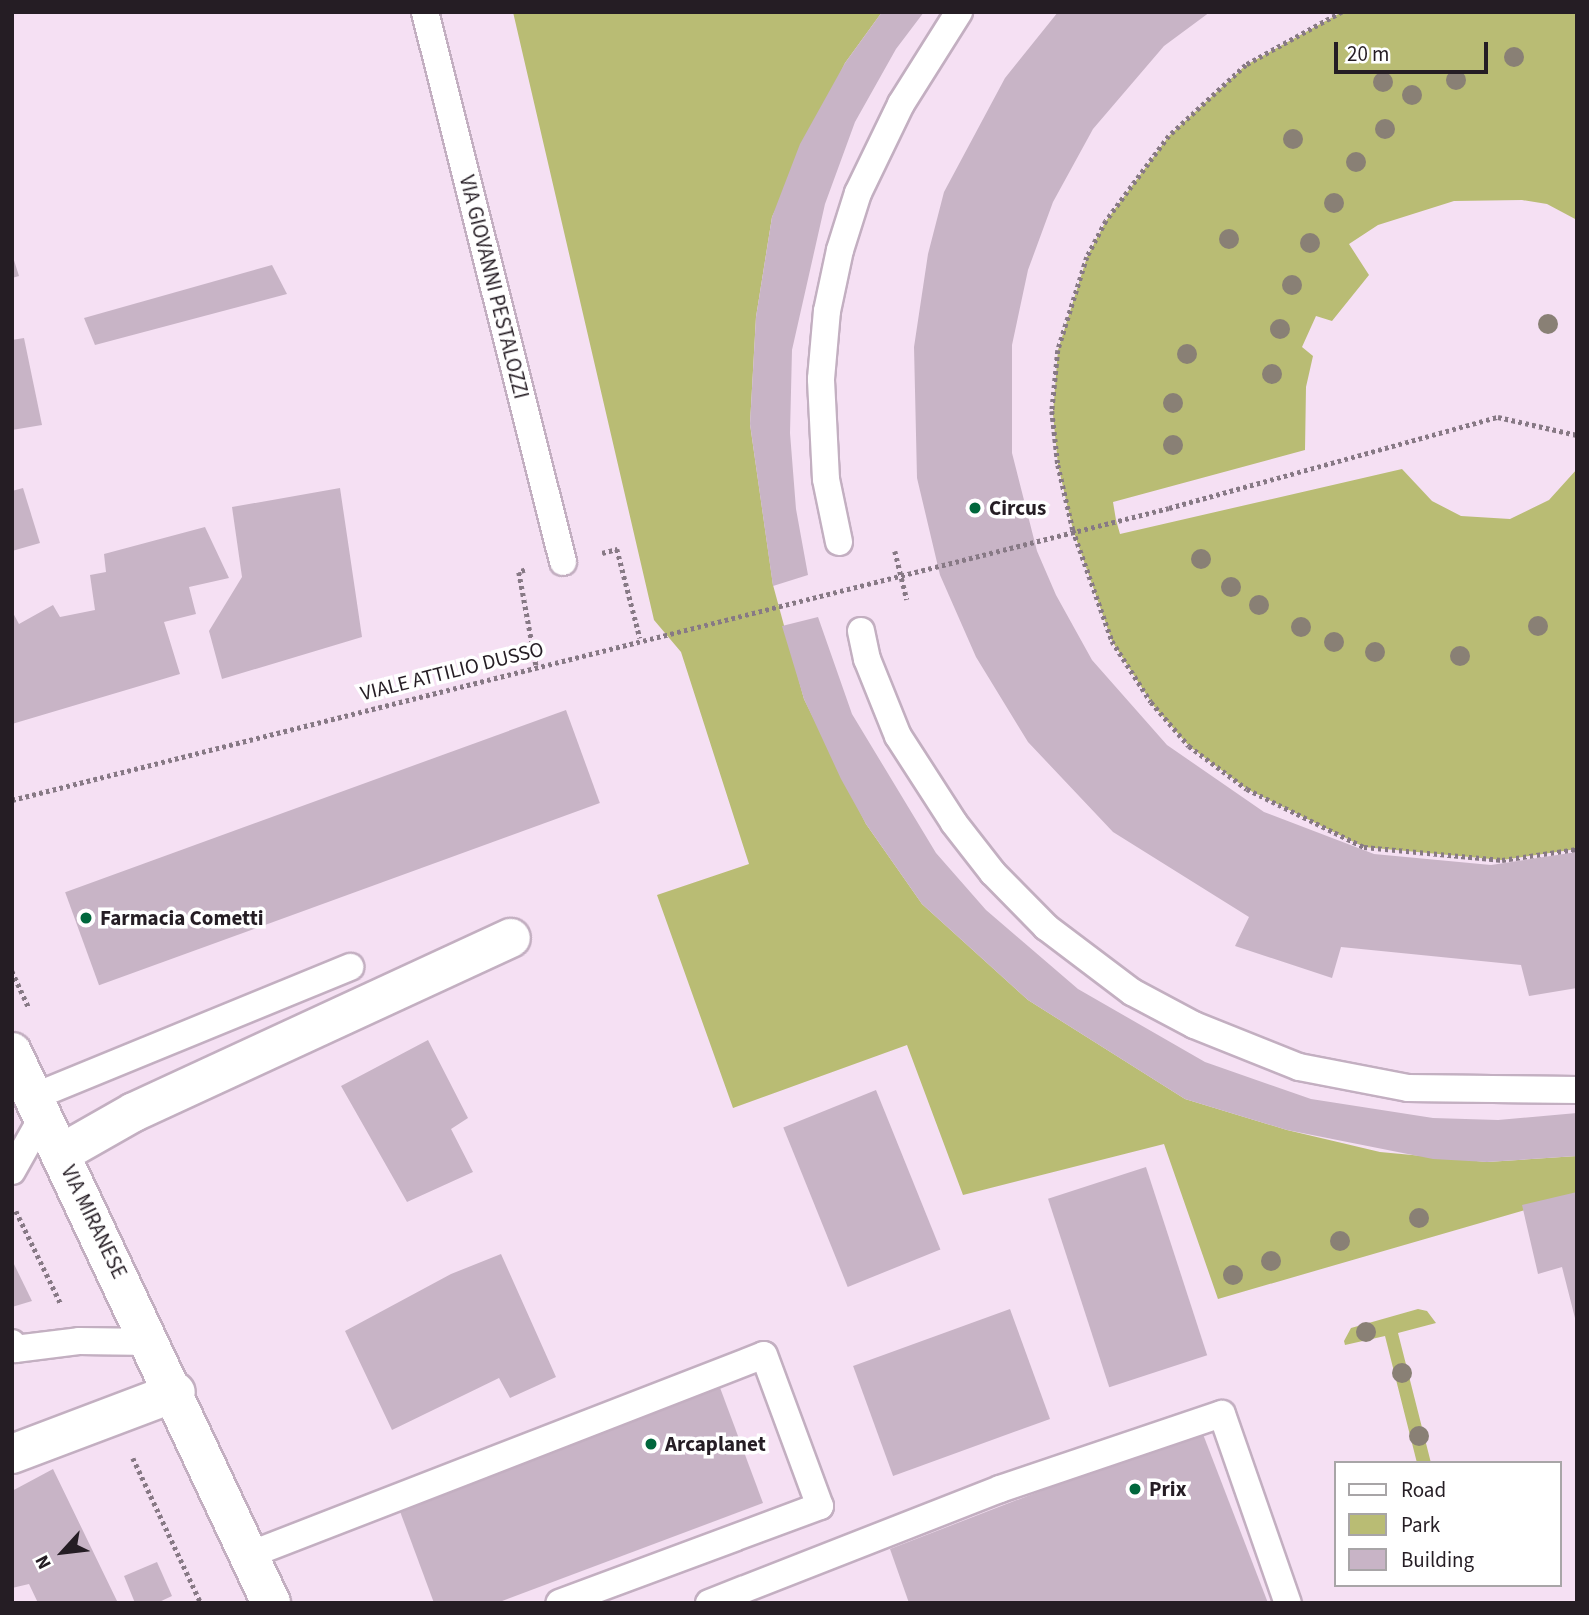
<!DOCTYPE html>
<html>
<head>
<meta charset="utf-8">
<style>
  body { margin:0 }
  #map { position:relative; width:1589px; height:1615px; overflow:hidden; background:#f5e0f3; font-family:"Source Sans 3",sans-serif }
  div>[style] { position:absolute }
  .green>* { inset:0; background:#b9bc74 }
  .building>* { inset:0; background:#c8b4c6; transform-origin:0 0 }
  .path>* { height:4.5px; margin-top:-2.25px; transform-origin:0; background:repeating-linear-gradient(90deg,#877985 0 3.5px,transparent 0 7px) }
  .roads { filter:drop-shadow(2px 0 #c3afc1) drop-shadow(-2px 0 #c3afc1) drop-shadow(0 2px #c3afc1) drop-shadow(0 -2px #c3afc1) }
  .service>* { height:26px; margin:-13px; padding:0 13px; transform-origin:13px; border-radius:13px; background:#fff }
  .minor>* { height:38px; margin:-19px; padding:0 19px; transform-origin:19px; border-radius:19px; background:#fff }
  .tertiary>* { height:38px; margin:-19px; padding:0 19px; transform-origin:19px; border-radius:19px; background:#fff }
  .trees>* { width:20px; height:20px; margin:-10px; border-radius:50%; background:#898075 }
  .dots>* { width:19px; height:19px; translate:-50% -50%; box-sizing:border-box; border:4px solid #fff; border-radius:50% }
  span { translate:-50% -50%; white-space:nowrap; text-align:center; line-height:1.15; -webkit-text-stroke:7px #fff; paint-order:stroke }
  .street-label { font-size:21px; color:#251d24 }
  .poi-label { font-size:21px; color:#251d24; font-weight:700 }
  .left { translate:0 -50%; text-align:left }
  .frame { position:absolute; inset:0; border:14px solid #251d24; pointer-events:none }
  .legend { position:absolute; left:1334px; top:1461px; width:228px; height:126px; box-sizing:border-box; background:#fff; border:2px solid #a8a5a7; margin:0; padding:9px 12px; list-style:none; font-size:21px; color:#251d24 }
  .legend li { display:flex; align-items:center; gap:14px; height:35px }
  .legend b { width:35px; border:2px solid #a8a5a7 }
  .north { position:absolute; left:28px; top:1517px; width:70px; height:70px; -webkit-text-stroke:5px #fff; paint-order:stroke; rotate:243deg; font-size:19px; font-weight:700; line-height:28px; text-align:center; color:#251d24 }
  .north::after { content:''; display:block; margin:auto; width:24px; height:32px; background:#251d24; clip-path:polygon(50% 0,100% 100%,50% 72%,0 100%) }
  .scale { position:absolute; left:1334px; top:42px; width:154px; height:32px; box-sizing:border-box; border:4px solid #251d24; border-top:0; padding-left:9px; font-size:21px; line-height:24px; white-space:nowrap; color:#251d24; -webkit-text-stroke:5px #fff; paint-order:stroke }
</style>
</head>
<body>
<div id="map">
  <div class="green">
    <div style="clip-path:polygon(513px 12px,882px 12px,845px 63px,772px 217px,756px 317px,750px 424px,773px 585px,804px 699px,866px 824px,922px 904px,1028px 1000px,1185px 1099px,1287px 1130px,1380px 1152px,1487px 1162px,1577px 1156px,1577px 1195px,1218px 1299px,1164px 1144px,963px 1195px,907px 1045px,733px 1108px,657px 895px,749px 864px,681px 652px,654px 620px)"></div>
    <div style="clip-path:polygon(1342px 12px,1577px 12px,1577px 220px,1547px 204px,1522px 200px,1454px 201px,1378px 225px,1349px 244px,1369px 275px,1332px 321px,1316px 316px,1302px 347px,1313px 356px,1306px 387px,1305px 450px,1113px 502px,1116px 520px,1120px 534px,1402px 469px,1432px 501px,1461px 516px,1510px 519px,1549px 500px,1577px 469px,1577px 849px,1502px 860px,1364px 847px,1247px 789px,1189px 746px,1153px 705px,1112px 641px,1073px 530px,1058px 465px,1053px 414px,1058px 350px,1087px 257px,1106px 221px,1169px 136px,1246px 65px)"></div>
    <div style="clip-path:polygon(1418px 1309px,1427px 1311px,1436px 1323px,1398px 1333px,1431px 1463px,1417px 1463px,1385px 1336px,1345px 1345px,1344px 1341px,1351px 1328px)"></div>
  </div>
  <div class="building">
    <div style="clip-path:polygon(882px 12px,924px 12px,896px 49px,855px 122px,825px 204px,792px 350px,790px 433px,796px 509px,808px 575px,773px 586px,750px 424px,756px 317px,772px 217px,800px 144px,845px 63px)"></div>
    <div style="clip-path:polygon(1058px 12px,1210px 12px,1164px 46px,1093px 129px,1053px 202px,1028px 270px,1012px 345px,1012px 453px,1037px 551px,1056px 595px,1092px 660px,1167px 745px,1264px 812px,1374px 854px,1491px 865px,1577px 852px,1577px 988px,1529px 996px,1521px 965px,1341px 947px,1332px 978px,1235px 946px,1249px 917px,1113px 832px,1028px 742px,976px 657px,940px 575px,917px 478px,914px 347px,928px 254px,944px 192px,1005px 78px)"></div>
    <div style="clip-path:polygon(12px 254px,19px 276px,12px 278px)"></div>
    <div style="clip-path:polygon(272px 265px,287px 294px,95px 345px,84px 318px)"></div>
    <div style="clip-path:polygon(24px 338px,42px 425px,12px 430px,12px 340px)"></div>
    <div style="clip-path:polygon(23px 488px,40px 543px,12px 551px,12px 491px)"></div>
    <div style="clip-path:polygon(340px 488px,362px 637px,222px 679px,209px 631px,242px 577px,232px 507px)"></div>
    <div style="clip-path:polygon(205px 527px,229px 578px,189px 587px,196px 614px,164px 622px,180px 674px,12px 724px,12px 611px,19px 624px,53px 605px,60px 617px,95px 610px,90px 575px,106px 572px,104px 554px)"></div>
    <div style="clip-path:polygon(818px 617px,852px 714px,936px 853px,986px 910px,1078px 989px,1205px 1062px,1311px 1099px,1433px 1118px,1498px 1120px,1577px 1113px,1577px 1156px,1487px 1162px,1433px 1159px,1287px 1130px,1185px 1099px,1028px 1000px,922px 904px,866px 824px,841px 779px,804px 699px,782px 626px)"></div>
    <div style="left:566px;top:710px;width:99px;height:533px;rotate:70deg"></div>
    <div style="clip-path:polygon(428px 1040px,468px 1118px,451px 1129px,473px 1172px,407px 1202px,341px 1086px)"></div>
    <div style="left:876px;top:1090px;width:172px;height:100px;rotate:68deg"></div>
    <div style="left:1146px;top:1167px;width:198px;height:103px;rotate:72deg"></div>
    <div style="clip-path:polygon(1577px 1192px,1577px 1322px,1576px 1322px,1562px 1267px,1538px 1274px,1522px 1205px)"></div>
    <div style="clip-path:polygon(501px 1254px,556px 1377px,510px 1398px,499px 1378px,392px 1430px,345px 1331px,451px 1274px)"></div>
    <div style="clip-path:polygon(12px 1260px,32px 1301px,12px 1307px)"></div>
    <div style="left:1010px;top:1309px;width:117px;height:167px;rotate:70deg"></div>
    <div style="clip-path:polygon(719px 1385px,763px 1503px,497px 1603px,434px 1603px,398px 1506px)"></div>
    <div style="clip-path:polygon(1201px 1429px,1268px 1603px,909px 1603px,890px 1549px)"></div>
    <div style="clip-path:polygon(53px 1469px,118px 1603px,38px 1603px,29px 1584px,12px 1588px,12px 1491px)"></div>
    <div style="clip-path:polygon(157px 1562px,172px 1596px,157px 1603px,135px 1603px,124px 1576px)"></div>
  </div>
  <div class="path">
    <div style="left:1342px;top:12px;width:110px;rotate:151.1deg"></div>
    <div style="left:1246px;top:65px;width:105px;rotate:137.3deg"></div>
    <div style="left:1169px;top:136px;width:106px;rotate:126.5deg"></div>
    <div style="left:1106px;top:221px;width:41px;rotate:117.8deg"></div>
    <div style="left:1087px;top:257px;width:97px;rotate:107.3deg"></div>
    <div style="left:1058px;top:350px;width:61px;rotate:95.6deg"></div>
    <div style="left:1052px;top:411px;width:54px;rotate:83.7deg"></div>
    <div style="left:1058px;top:465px;width:67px;rotate:77deg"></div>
    <div style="left:1073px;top:530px;width:118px;rotate:70.6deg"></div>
    <div style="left:1112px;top:641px;width:72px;rotate:57.4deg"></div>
    <div style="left:1151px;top:702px;width:58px;rotate:49.2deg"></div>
    <div style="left:1189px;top:746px;width:72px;rotate:36.6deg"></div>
    <div style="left:1247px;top:789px;width:131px;rotate:26.4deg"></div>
    <div style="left:1364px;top:847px;width:139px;rotate:5.4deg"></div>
    <div style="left:1502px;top:860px;width:76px;rotate:-8.3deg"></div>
    <div style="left:895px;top:551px;width:50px;rotate:76.2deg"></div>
    <div style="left:602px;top:553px;width:16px;rotate:-15deg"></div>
    <div style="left:617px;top:549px;width:92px;rotate:75.5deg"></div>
    <div style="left:525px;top:570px;width:6px;rotate:162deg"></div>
    <div style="left:519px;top:572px;width:95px;rotate:79.6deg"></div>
    <div style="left:12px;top:800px;width:1193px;rotate:-14.16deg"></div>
    <div style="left:1169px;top:508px;width:341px;rotate:-15.5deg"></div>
    <div style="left:1498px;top:417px;width:81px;rotate:12.8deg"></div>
    <div style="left:12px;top:971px;width:41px;rotate:65.3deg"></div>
    <div style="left:16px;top:1211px;width:103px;rotate:64.2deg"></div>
    <div style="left:133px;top:1458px;width:160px;rotate:64.9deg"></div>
  </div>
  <div class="roads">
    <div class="service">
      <div style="left:425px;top:12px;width:567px;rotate:75.91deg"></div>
      <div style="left:839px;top:542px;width:64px;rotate:-101.7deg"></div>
      <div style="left:826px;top:479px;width:100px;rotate:-92.9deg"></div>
      <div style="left:821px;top:379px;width:68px;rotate:-85deg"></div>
      <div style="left:827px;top:311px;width:62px;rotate:-78deg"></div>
      <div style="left:840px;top:250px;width:60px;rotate:-72.5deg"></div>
      <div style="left:858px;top:193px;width:99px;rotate:-64.2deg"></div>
      <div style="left:901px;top:104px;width:109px;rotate:-57.8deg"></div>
      <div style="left:861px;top:631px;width:29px;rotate:78deg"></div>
      <div style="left:867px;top:659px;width:83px;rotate:68.1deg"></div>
      <div style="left:898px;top:736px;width:103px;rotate:57.2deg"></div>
      <div style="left:954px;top:823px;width:63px;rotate:52deg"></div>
      <div style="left:993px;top:873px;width:76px;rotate:45.5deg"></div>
      <div style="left:1046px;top:927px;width:108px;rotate:37.1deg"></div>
      <div style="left:1132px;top:992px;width:70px;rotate:28deg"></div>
      <div style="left:1194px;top:1025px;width:113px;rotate:21.8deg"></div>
      <div style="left:1299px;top:1067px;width:111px;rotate:10.9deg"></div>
      <div style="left:1408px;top:1088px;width:169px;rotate:0.7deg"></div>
      <div style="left:33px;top:1097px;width:343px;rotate:-22.3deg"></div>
      <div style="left:12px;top:1171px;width:63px;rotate:-60.6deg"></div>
      <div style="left:12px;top:1343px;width:7px;rotate:63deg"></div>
      <div style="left:15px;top:1349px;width:64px;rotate:-7.1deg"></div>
      <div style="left:79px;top:1341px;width:73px;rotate:0.8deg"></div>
      <div style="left:249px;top:1555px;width:552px;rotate:-21.22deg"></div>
      <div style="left:764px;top:1355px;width:161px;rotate:69.7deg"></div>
      <div style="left:820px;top:1506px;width:278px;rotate:159.6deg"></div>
      <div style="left:709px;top:1603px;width:313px;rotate:-21.4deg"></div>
      <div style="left:1000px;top:1489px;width:234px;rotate:-18.7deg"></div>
      <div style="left:1222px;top:1414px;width:200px;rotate:70.8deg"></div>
    </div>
    <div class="minor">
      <div style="left:60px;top:1154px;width:85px;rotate:-29.6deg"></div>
      <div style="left:134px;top:1112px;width:415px;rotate:-24.8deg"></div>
      <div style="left:12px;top:1454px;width:175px;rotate:-20.7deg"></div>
    </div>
    <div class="tertiary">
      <div style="left:12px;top:1052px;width:609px;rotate:64.82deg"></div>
    </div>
  </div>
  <div class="trees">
    <div style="left:1514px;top:57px"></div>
    <div style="left:1456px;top:80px"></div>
    <div style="left:1383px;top:82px"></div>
    <div style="left:1412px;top:95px"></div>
    <div style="left:1385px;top:129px"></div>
    <div style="left:1293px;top:139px"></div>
    <div style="left:1356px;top:162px"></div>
    <div style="left:1334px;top:203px"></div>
    <div style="left:1229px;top:239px"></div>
    <div style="left:1310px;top:243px"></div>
    <div style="left:1292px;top:285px"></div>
    <div style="left:1548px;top:324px"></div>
    <div style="left:1280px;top:329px"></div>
    <div style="left:1187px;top:354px"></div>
    <div style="left:1272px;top:374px"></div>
    <div style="left:1173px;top:403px"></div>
    <div style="left:1173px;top:445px"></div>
    <div style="left:1201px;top:559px"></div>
    <div style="left:1231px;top:587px"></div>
    <div style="left:1259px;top:605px"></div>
    <div style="left:1538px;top:626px"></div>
    <div style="left:1301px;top:627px"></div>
    <div style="left:1334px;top:642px"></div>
    <div style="left:1375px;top:652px"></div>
    <div style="left:1460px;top:656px"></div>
    <div style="left:1419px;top:1218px"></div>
    <div style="left:1340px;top:1241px"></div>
    <div style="left:1271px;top:1261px"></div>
    <div style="left:1233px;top:1275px"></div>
    <div style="left:1366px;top:1332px"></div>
    <div style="left:1402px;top:1373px"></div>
    <div style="left:1419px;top:1436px"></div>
  </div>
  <div class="dots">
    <div style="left:975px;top:508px;background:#00673c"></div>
    <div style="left:86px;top:918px;background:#00673c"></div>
    <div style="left:651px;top:1444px;background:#00673c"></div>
    <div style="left:1135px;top:1489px;background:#00673c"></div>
  </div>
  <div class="street-label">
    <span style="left:494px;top:287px;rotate:76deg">VIA GIOVANNI PESTALOZZI</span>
    <span style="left:452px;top:671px;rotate:-14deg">VIALE ATTILIO DUSSO</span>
    <span style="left:94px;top:1222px;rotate:64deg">VIA MIRANESE</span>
  </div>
  <div class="poi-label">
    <span class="left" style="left:989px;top:508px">Circus</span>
    <span class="left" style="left:100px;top:918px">Farmacia Cometti</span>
    <span class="left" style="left:665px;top:1444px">Arcaplanet</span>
    <span class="left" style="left:1149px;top:1489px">Prix</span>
  </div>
  <div class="frame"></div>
  <ul class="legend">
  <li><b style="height:9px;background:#fff"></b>Road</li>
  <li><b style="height:19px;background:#b9bc74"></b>Park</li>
  <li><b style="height:19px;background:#c8b4c6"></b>Building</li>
  </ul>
  <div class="north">N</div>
  <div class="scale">20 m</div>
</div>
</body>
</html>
